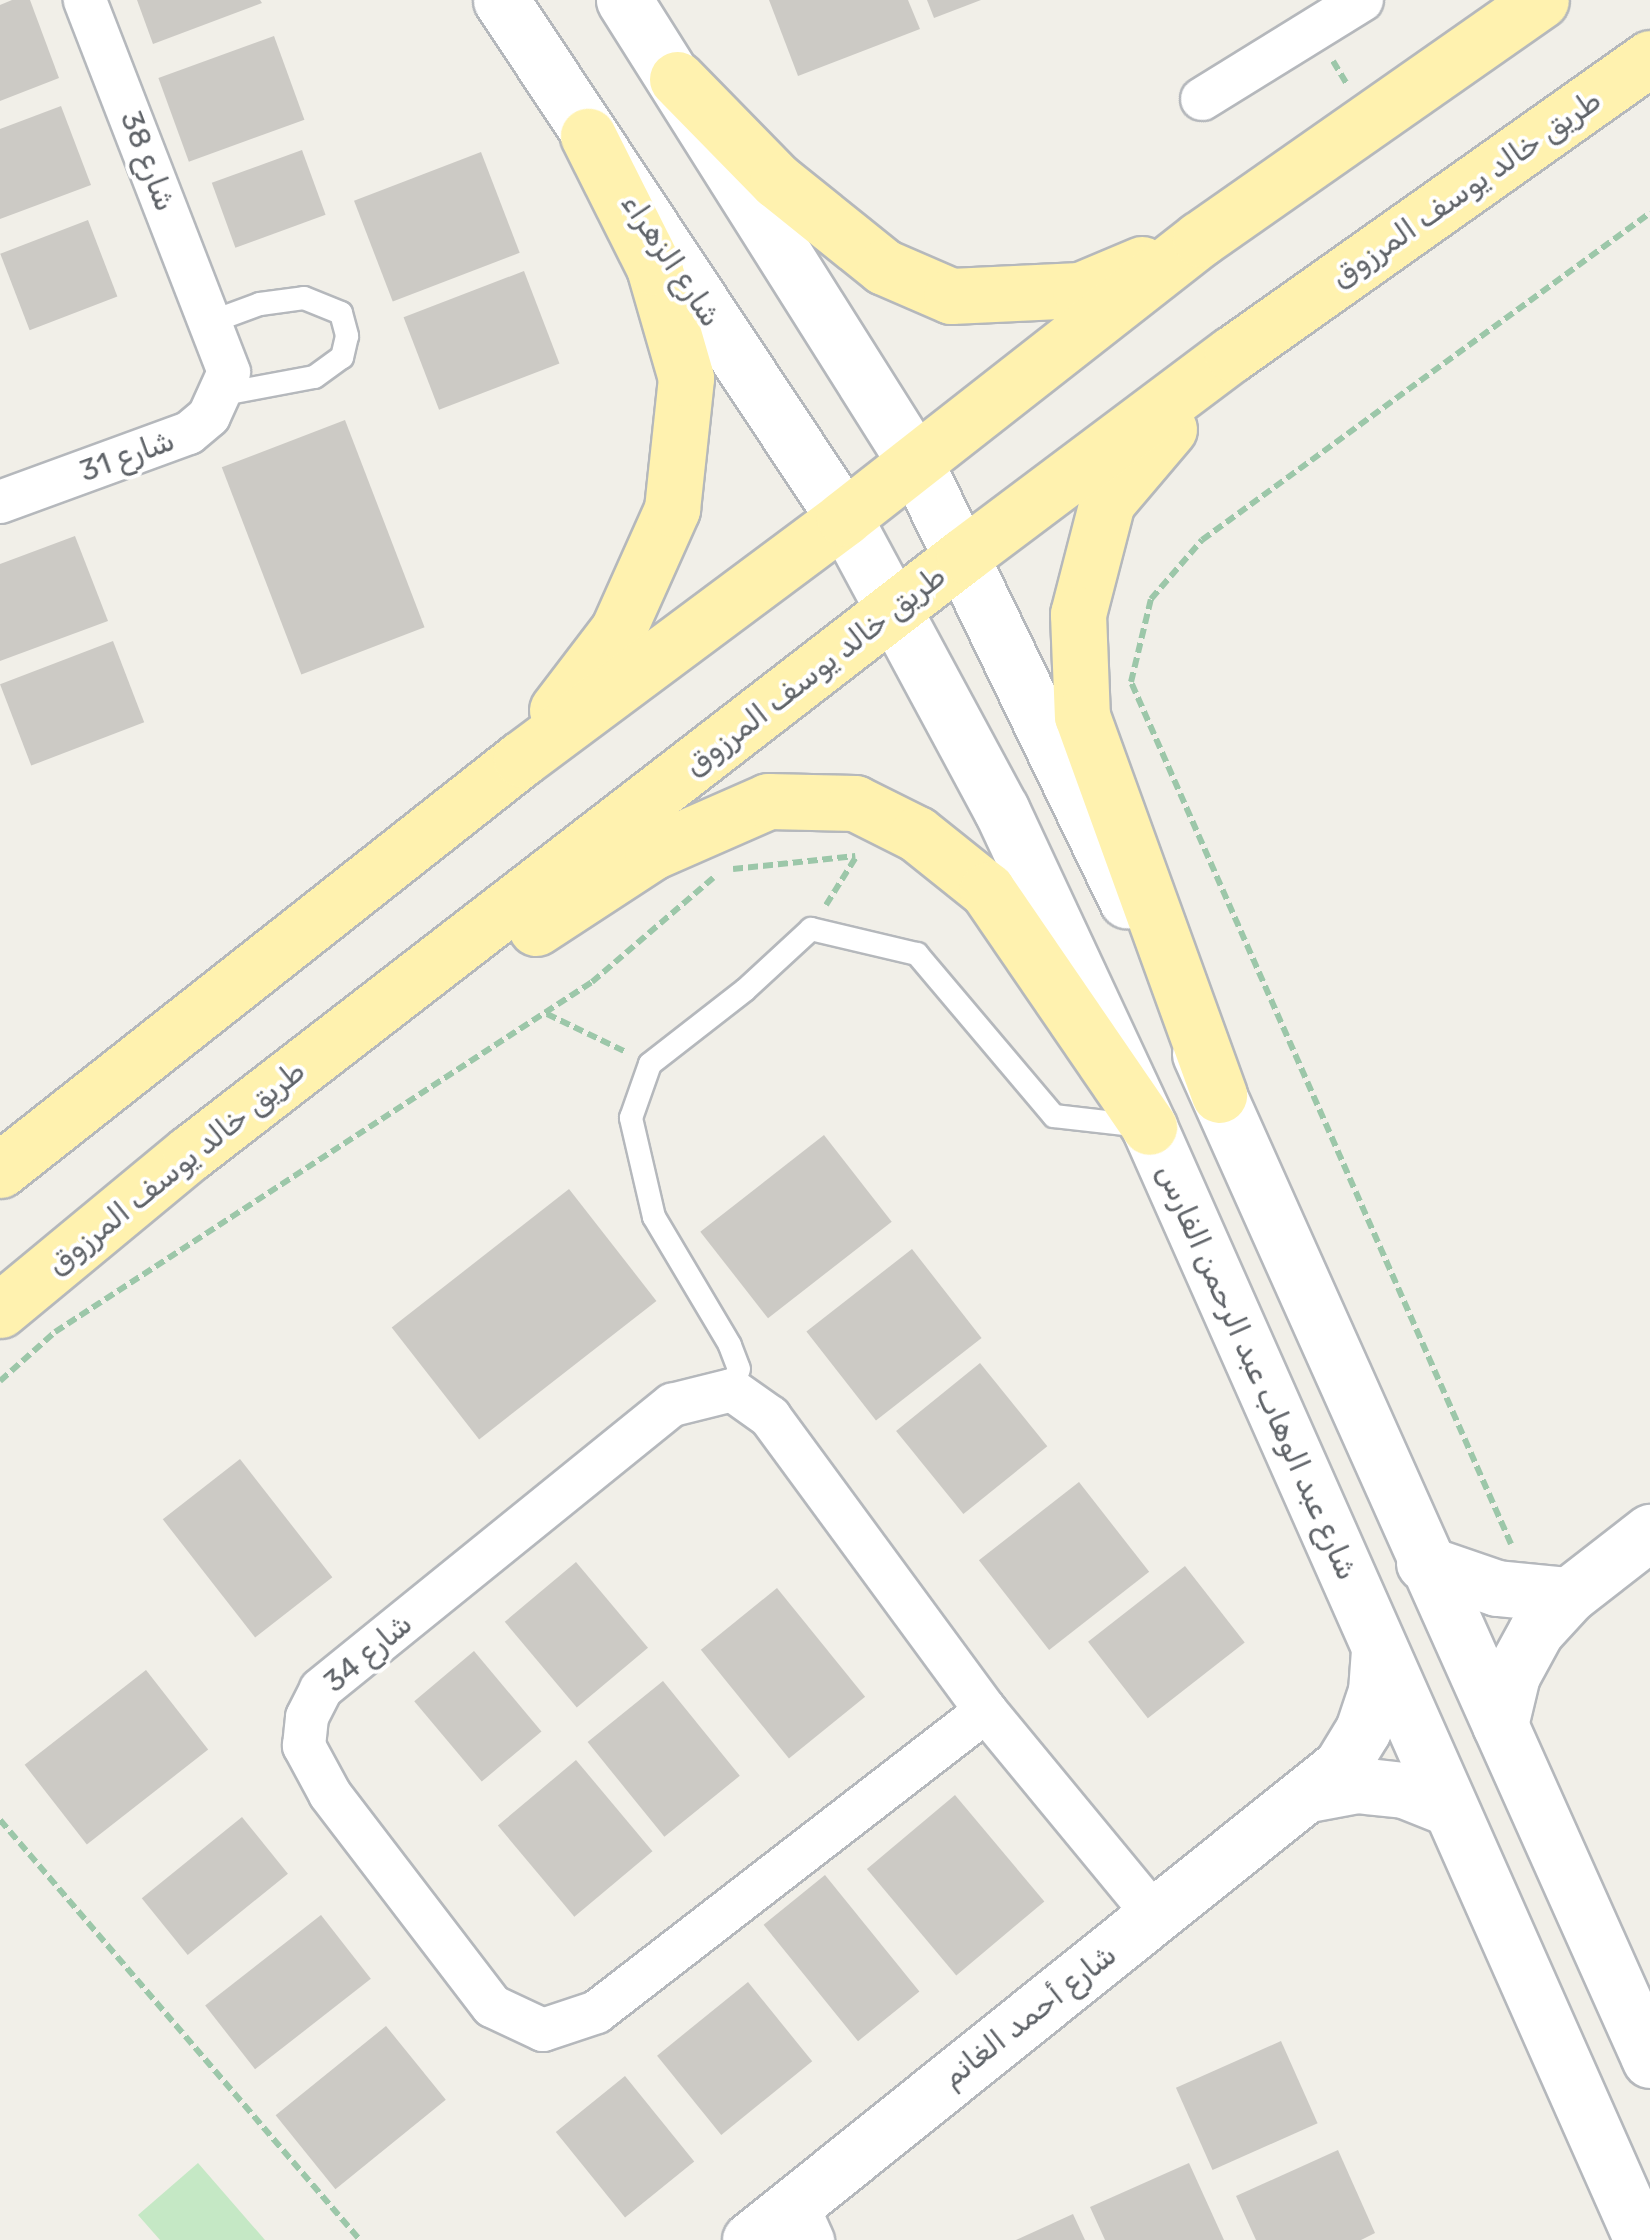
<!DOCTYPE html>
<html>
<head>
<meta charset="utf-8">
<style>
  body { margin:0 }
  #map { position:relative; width:1650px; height:2240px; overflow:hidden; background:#f1efe8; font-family:Rubik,"Noto Sans Arabic",sans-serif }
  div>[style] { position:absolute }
  .green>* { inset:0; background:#c5e8c5 }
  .building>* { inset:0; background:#cccac5; transform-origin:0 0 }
  .path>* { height:6px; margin-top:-3px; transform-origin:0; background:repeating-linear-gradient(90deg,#9cc7a9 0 10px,transparent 0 15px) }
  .roads { filter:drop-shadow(2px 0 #b5b8bc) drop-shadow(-2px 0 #b5b8bc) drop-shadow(0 2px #b5b8bc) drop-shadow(0 -2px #b5b8bc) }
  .lane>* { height:22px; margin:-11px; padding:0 11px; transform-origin:11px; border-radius:11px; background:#fff }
  .street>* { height:42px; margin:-21px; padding:0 21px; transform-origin:21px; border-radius:21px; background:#fff }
  .secondary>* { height:55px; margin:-27.5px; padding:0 27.5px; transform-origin:27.5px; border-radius:27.5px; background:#fff }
  .primary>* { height:55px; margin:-27.5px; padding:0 27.5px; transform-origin:27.5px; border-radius:27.5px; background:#fff2af }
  span { translate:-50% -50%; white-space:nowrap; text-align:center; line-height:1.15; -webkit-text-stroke:8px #fff; paint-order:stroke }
  .street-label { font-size:30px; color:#5f6368 }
</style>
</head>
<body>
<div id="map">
  <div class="green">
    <div style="clip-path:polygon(198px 2163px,265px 2240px,160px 2240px,138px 2215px)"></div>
  </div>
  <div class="building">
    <div style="clip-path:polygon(12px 0,30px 0,59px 78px,0 101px,0 5px)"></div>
    <div style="clip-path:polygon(137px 0,260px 0,262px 3px,153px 44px)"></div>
    <div style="clip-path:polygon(769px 0,908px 0,920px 29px,798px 76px)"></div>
    <div style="clip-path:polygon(927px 0,981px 0,934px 18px)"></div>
    <div style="left:274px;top:36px;width:89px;height:123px;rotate:70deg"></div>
    <div style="clip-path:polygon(61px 106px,91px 185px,0 219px,0 129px)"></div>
    <div style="left:302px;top:150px;width:69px;height:96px;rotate:70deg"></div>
    <div style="left:481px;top:152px;width:108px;height:136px;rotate:69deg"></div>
    <div style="left:88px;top:220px;width:82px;height:94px;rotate:69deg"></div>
    <div style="left:524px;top:271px;width:99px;height:129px;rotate:69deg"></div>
    <div style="left:345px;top:420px;width:222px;height:132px;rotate:69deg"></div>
    <div style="clip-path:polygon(75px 536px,108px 621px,0 661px,0 564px)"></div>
    <div style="left:113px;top:641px;width:87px;height:121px;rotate:69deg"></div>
    <div style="left:824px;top:1135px;width:110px;height:157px;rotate:52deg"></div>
    <div style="left:569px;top:1189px;width:142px;height:225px;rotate:52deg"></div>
    <div style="left:912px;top:1249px;width:113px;height:134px;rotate:52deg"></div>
    <div style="left:980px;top:1363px;width:107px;height:108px;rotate:51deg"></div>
    <div style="left:240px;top:1459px;width:150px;height:98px;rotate:52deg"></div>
    <div style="left:1079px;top:1482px;width:114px;height:127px;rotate:52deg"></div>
    <div style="left:576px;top:1562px;width:112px;height:93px;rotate:50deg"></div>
    <div style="left:1185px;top:1566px;width:97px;height:123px;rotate:52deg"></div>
    <div style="left:777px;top:1588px;width:140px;height:98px;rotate:51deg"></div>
    <div style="left:474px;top:1651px;width:105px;height:78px;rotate:50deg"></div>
    <div style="left:146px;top:1670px;width:101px;height:154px;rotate:52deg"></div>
    <div style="left:663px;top:1681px;width:122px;height:97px;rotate:51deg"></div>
    <div style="left:576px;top:1760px;width:119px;height:102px;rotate:50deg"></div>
    <div style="left:955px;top:1795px;width:139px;height:115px;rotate:50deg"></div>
    <div style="left:242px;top:1817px;width:73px;height:129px;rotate:51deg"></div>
    <div style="left:825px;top:1875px;width:150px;height:79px;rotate:51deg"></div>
    <div style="left:321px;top:1915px;width:81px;height:147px;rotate:52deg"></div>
    <div style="left:748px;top:1982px;width:102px;height:117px;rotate:51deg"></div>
    <div style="left:386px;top:2026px;width:95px;height:142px;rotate:51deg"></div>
    <div style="left:1281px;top:2041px;width:90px;height:115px;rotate:66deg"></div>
    <div style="left:625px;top:2076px;width:110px;height:89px;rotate:51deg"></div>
    <div style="clip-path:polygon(1338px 2150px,1375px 2233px,1361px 2240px,1256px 2240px,1236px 2196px)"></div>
    <div style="clip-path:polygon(1189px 2163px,1224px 2240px,1105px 2240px,1090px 2207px)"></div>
    <div style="clip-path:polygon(1073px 2214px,1085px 2240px,1016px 2240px)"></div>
  </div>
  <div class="path">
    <div style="left:1333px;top:61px;width:27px;rotate:59deg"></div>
    <div style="left:733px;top:869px;width:123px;rotate:-6.1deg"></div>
    <div style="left:826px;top:905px;width:57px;rotate:-58deg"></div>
    <div style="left:547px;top:1014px;width:88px;rotate:25.7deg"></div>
    <div style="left:0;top:1381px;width:74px;rotate:-41.7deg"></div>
    <div style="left:55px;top:1332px;width:641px;rotate:-33.1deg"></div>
    <div style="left:592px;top:982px;width:160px;rotate:-40.7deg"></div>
    <div style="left:1511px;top:1544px;width:942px;rotate:-113.79deg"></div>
    <div style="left:1131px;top:682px;width:85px;rotate:-76.5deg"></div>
    <div style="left:1151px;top:599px;width:78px;rotate:-49.2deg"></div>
    <div style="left:1202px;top:540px;width:555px;rotate:-36.13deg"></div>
    <div style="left:0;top:1820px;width:553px;rotate:49.4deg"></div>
  </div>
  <div class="roads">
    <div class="lane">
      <div style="left:211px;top:322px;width:52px;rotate:-20.2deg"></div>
      <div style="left:260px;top:304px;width:44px;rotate:-7.8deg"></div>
      <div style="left:304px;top:298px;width:40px;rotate:22deg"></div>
      <div style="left:341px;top:313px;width:24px;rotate:75deg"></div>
      <div style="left:347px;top:336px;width:22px;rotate:103deg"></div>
      <div style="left:342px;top:357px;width:34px;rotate:144deg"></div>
      <div style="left:314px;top:377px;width:93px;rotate:169.4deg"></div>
      <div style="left:732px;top:1390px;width:22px;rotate:-72deg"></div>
      <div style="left:739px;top:1369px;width:26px;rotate:-111deg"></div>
      <div style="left:730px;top:1345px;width:149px;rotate:-120.7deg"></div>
      <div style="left:654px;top:1217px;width:102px;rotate:-103.1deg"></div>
      <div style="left:631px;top:1118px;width:57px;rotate:-70.6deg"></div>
      <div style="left:650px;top:1064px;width:120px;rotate:-37.9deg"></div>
      <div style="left:745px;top:990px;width:90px;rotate:-42.7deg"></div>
      <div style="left:811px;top:929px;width:109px;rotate:13.3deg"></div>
      <div style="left:917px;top:954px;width:212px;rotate:49.8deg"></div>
      <div style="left:1054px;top:1116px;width:89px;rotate:6.5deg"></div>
    </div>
    <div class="street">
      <div style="left:1202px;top:99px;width:188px;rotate:-31.7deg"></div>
      <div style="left:0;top:502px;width:201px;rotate:-20.1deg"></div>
      <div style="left:189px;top:433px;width:26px;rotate:-40deg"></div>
      <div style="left:209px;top:416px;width:48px;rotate:-65.6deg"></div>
      <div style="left:229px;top:372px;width:399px;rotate:-111.2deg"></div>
      <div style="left:986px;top:1711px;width:492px;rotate:142.3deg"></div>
      <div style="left:597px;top:2012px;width:57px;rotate:161.6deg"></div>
      <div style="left:543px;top:2030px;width:56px;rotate:-154.8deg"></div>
      <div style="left:492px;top:2006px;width:267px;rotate:-127.4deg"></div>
      <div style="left:330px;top:1794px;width:55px;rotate:-118.4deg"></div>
      <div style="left:304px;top:1746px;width:29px;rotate:-84deg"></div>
      <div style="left:307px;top:1717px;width:31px;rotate:-63deg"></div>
      <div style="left:321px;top:1689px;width:452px;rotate:-39deg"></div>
      <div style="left:672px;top:1405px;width:62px;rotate:-14deg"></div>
      <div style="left:732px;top:1390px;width:47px;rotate:35.4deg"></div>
      <div style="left:770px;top:1417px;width:365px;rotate:53.7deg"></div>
      <div style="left:986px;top:1711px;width:266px;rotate:50.5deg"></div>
      <div style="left:796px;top:2202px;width:42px;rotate:65.9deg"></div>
    </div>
    <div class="secondary">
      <div style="left:501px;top:0;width:621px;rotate:56.49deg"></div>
      <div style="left:844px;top:518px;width:331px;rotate:61.7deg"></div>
      <div style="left:1001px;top:809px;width:351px;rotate:65deg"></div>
      <div style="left:1149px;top:1127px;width:1217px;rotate:66.11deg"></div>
      <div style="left:624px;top:0;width:546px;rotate:57.79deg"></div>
      <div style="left:915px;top:462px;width:487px;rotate:64.2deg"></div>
      <div style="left:1200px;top:1054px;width:1102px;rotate:65.9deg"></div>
      <div style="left:1424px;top:1563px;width:77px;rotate:18.9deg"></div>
      <div style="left:1497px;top:1588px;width:72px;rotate:5.6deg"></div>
      <div style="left:1500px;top:1725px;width:51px;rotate:-76.5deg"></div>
      <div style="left:1512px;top:1675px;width:50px;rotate:-61.4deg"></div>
      <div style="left:1536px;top:1631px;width:49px;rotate:-47.5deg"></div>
      <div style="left:1569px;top:1595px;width:103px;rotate:-37.9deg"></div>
      <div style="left:1309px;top:1794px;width:49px;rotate:-10.6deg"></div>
      <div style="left:1357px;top:1785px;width:47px;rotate:6.1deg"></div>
      <div style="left:1404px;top:1790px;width:48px;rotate:21.8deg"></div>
      <div style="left:750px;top:2240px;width:758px;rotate:-38.73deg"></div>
      <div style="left:1341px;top:1766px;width:42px;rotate:-58.6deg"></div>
      <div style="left:1363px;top:1730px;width:41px;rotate:-71.6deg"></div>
      <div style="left:1376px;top:1691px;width:41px;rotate:-85.8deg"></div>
    </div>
    <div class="primary">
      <div style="left:677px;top:79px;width:143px;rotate:45.6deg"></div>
      <div style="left:777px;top:181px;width:137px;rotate:38.8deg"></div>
      <div style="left:884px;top:267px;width:73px;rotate:23.4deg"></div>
      <div style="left:951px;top:296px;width:129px;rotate:-2.7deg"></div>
      <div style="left:1080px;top:290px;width:67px;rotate:-22.8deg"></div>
      <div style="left:1169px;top:429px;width:96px;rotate:130.3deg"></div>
      <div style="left:1107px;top:502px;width:116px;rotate:104.5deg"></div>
      <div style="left:1078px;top:614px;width:102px;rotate:87.8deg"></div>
      <div style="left:1082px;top:716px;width:403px;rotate:70.1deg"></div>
      <div style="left:557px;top:710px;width:101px;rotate:-52.7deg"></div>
      <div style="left:618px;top:630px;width:133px;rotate:-65.9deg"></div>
      <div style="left:672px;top:509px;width:132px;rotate:-83.9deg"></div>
      <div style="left:686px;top:378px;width:116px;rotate:-106.1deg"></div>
      <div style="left:654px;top:267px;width:147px;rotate:-116.7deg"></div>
      <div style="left:536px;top:928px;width:139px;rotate:-33.2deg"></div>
      <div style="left:652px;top:852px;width:127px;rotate:-23.7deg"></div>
      <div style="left:768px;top:801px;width:87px;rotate:1.3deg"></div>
      <div style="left:855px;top:803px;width:69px;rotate:26.6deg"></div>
      <div style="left:917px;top:834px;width:90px;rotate:38.7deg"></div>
      <div style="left:987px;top:890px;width:287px;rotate:55.6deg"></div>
      <div style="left:0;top:1170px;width:664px;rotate:-38.27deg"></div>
      <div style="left:521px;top:759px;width:403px;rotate:-36.7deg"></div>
      <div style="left:844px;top:518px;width:452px;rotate:-38.1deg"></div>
      <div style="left:1200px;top:239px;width:416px;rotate:-35deg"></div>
      <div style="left:0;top:1310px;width:246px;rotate:-39.6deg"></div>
      <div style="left:190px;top:1153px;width:978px;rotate:-37.69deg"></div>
      <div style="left:964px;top:555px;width:335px;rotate:-36.9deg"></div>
      <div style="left:1232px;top:354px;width:512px;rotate:-35.3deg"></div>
    </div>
  </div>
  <div class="street-label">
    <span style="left:148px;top:161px;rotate:69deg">شارع 38</span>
    <span style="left:1466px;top:189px;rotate:-35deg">طريق خالد يوسف المرزوق</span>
    <span style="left:671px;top:260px;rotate:56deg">شارع الزهراء</span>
    <span style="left:127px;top:456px;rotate:-20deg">شارع 31</span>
    <span style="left:815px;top:671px;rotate:-38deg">طريق خالد يوسف المرزوق</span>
    <span style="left:176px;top:1168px;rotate:-39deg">طريق خالد يوسف المرزوق</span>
    <span style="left:1257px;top:1372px;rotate:66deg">شارع عبد الوهاب عبد الرحمن الفارس</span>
    <span style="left:368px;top:1653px;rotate:-40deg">شارع 34</span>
    <span style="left:1029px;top:2016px;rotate:-38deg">شارع أحمد الغانم</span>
  </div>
</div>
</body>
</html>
